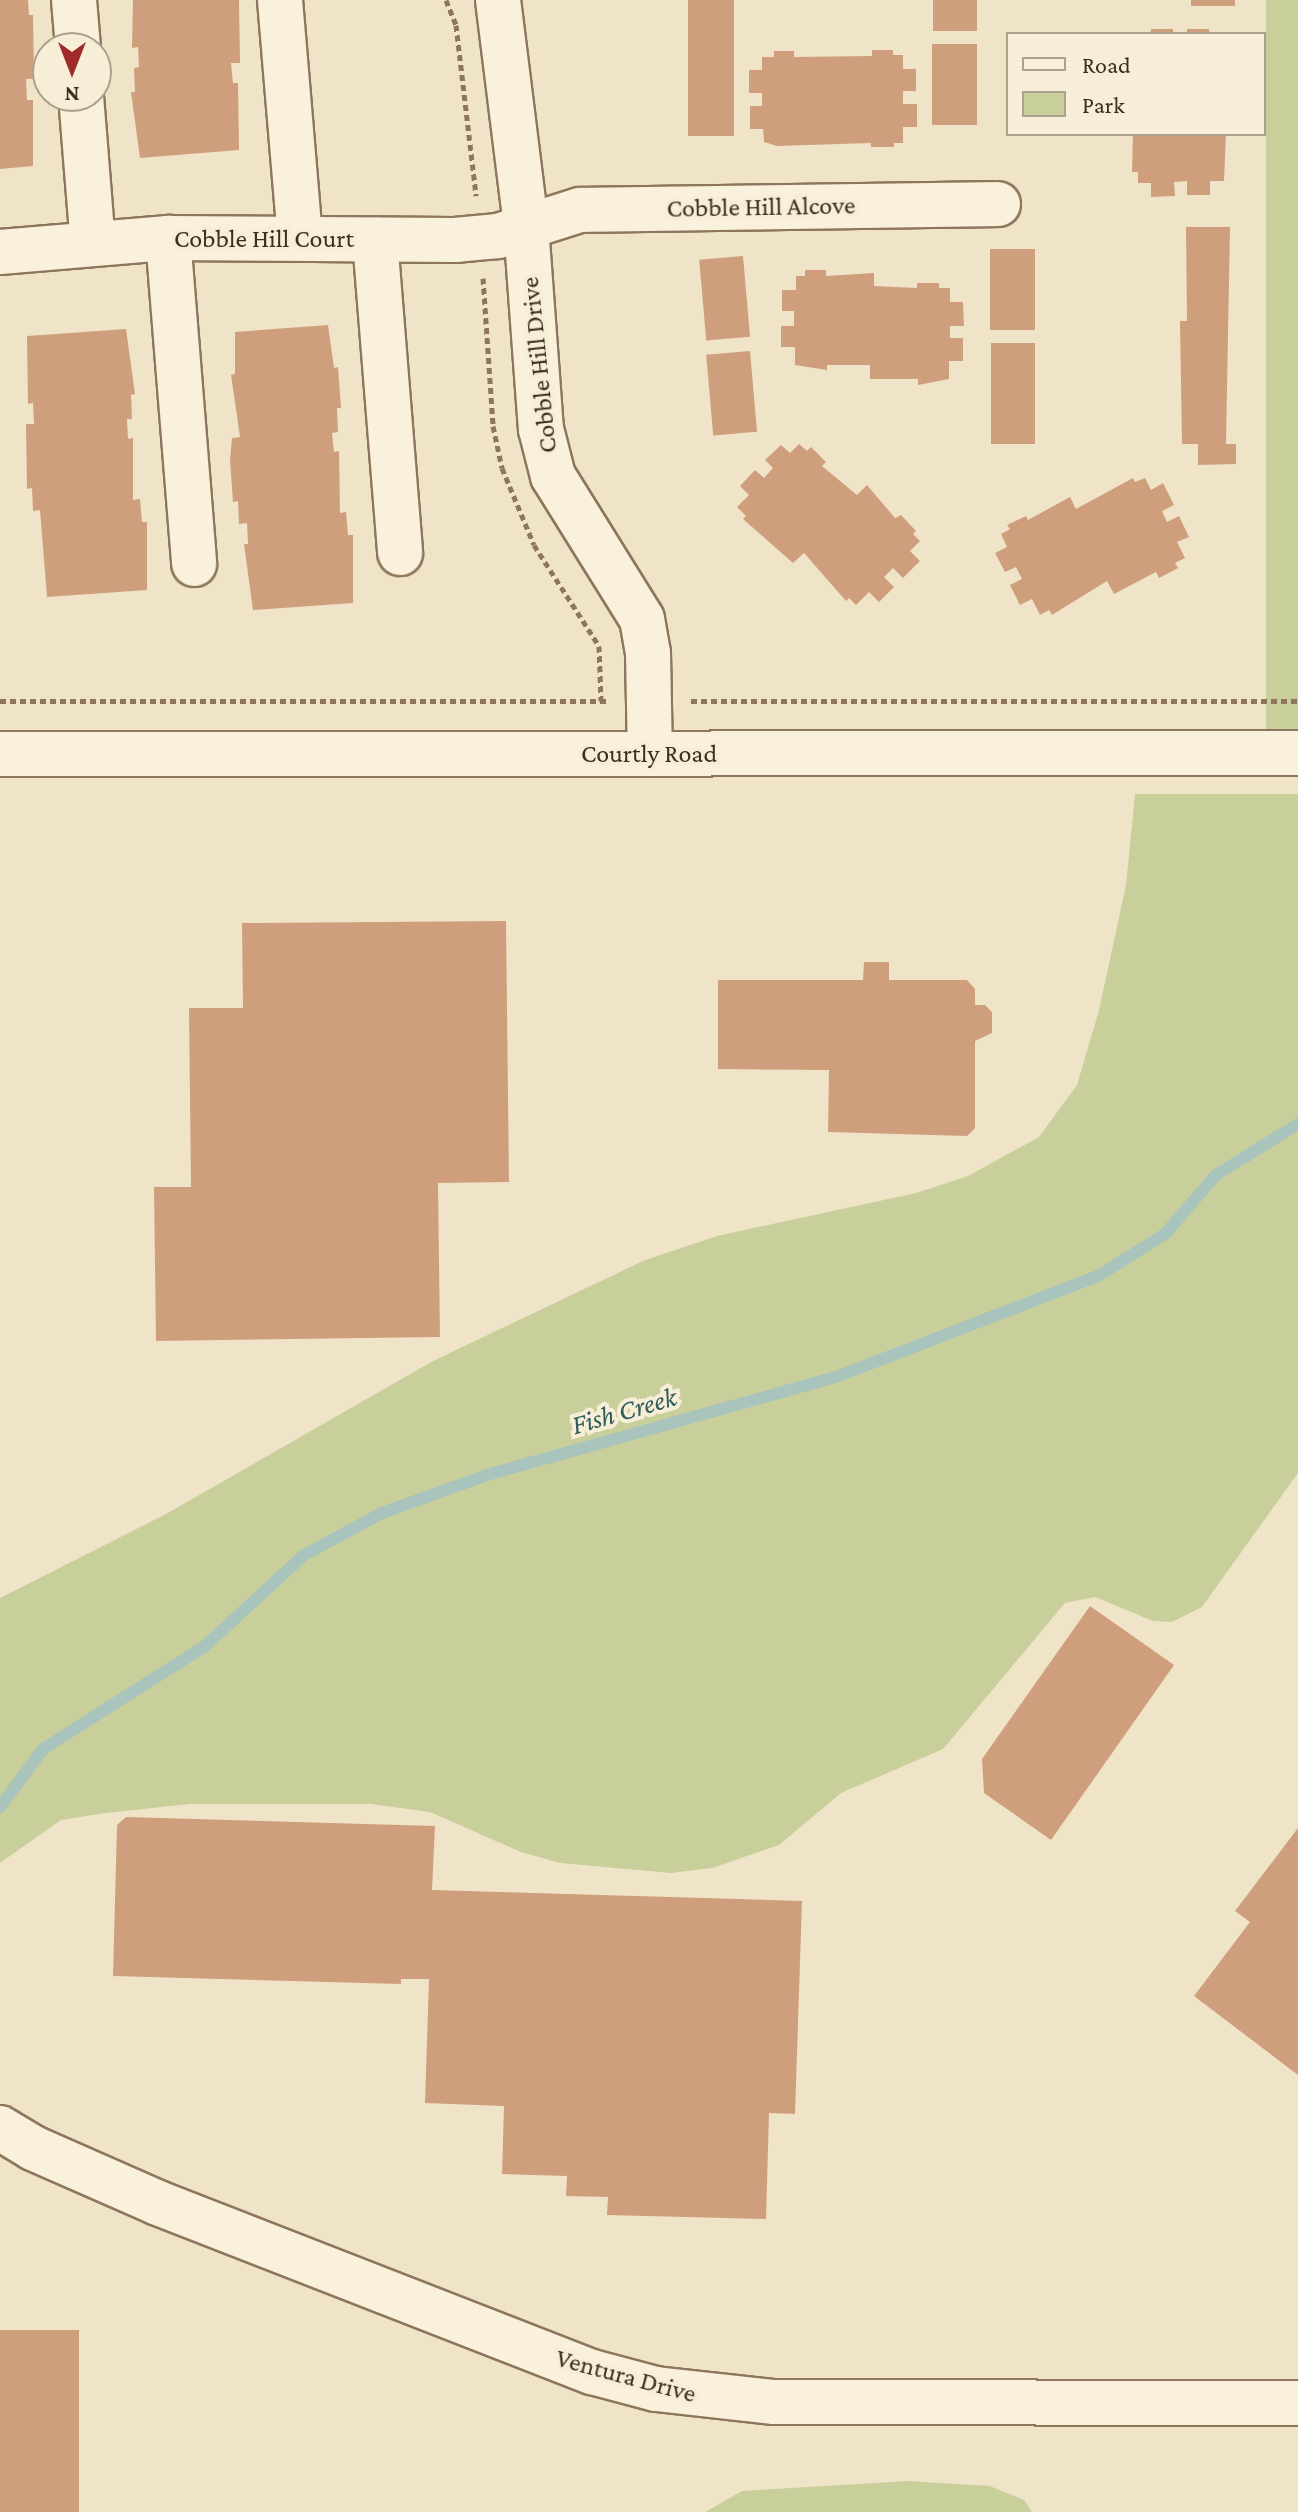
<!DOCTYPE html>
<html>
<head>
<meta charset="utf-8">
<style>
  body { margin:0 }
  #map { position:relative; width:1298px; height:2512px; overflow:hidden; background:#f0e4c8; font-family:"Crimson Pro",serif }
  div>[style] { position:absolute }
  .green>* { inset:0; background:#c9cf9b; transform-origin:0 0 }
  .stream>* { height:12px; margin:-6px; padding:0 6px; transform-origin:6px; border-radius:6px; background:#a9c4bc }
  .building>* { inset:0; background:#cf9f7d; transform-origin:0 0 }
  .path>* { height:5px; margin-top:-2.5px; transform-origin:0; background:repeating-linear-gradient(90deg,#8d765c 0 6px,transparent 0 10px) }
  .roads { filter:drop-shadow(2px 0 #8d765c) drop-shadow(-2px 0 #8d765c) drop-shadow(0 2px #8d765c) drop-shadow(0 -2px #8d765c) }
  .minor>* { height:44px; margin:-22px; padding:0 22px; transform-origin:22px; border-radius:22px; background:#faf1dc }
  span { translate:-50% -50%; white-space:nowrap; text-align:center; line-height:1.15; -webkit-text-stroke:8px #f7eed8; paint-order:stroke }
  .street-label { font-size:26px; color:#3d2e20 }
  .water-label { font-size:28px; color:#2f5d5a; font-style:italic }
  .legend { position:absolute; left:1006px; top:32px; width:260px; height:104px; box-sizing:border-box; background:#f7eed8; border:2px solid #ada18e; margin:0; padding:10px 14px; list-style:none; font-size:24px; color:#3d2e20 }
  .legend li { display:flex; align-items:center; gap:16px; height:40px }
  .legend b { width:40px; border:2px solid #ada18e }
  .north { position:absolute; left:32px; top:32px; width:80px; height:80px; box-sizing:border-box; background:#f7eed8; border:2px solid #ada18e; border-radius:50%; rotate:180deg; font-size:22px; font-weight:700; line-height:32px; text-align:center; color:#3d2e20 }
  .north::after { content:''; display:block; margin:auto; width:28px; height:36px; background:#9e2a2b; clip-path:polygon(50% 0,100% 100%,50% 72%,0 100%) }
</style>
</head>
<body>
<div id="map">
  <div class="green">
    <div style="left:1266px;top:0;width:32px;height:753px"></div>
    <div style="clip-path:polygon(1135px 794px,1298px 794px,1298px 1473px,1202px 1607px,1172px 1622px,1153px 1621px,1095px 1597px,1065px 1603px,943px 1749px,841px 1793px,779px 1845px,712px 1868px,671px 1873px,560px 1863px,521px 1852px,430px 1812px,371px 1804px,190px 1804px,106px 1813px,61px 1820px,0 1863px,0 1598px,166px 1514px,433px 1361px,645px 1260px,717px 1236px,916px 1193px,968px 1176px,1039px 1137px,1077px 1085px,1099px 1010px,1126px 885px)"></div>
    <div style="clip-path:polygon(908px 2481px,990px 2486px,1024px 2500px,1032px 2512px,705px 2512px,742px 2491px)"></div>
  </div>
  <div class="stream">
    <div style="left:0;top:1807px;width:72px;rotate:-53.4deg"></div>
    <div style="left:43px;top:1749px;width:191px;rotate:-32.4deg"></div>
    <div style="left:204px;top:1647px;width:136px;rotate:-42.6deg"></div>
    <div style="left:304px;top:1555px;width:89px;rotate:-28.3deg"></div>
    <div style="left:382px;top:1513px;width:112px;rotate:-19.9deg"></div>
    <div style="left:487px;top:1475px;width:362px;rotate:-15.7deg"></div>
    <div style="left:836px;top:1377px;width:281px;rotate:-21.1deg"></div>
    <div style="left:1098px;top:1276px;width:79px;rotate:-32.1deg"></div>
    <div style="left:1165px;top:1234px;width:78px;rotate:-49.2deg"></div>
    <div style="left:1216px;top:1175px;width:97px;rotate:-31.9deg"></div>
  </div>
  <div class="building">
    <div style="clip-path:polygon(0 0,28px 0,29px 15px,33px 15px,34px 79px,26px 79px,27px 100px,33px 100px,33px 166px,0 169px)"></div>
    <div style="clip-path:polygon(133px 0,239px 0,240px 63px,231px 63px,233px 83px,238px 83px,239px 150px,140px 158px,131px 92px,135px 92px,134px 68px,139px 67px,138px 47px,132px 48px)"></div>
    <div style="left:688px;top:0;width:46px;height:136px"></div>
    <div style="left:933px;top:0;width:44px;height:31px"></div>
    <div style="left:1191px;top:0;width:44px;height:6px"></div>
    <div style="left:1151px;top:29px;width:22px;height:5px"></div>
    <div style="left:1187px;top:29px;width:22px;height:5px"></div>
    <div style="left:977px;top:44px;width:81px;height:45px;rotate:90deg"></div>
    <div style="clip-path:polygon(872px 50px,893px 50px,893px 55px,903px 55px,903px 69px,916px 69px,916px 91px,903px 91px,903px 104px,917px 104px,917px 127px,903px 127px,903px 143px,894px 143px,894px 147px,871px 147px,871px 143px,777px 146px,764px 142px,763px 129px,750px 129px,750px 106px,762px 106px,762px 93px,749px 93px,749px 70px,762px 70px,762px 57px,774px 57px,774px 51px,794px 51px,794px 57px,872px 56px)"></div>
    <div style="clip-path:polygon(1133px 134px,1226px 134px,1224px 181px,1210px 181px,1210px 195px,1187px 195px,1187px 181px,1174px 182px,1175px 196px,1151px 197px,1151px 183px,1138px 183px,1138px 172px,1132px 172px)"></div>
    <div style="clip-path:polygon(1186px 227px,1230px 227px,1226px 444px,1236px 444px,1236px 464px,1198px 465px,1198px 444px,1182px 444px,1180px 321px,1187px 321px)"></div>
    <div style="left:990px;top:249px;width:45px;height:81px"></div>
    <div style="left:743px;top:256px;width:81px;height:44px;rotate:85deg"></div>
    <div style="clip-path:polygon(805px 270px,826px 270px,826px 276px,874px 273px,874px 286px,917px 288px,917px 283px,939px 283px,939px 288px,950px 288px,950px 302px,963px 302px,964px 326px,950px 326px,950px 338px,963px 338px,963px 361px,949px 361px,949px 379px,918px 385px,918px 379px,870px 379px,870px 365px,827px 365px,827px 370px,795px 365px,795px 347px,781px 347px,781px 326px,794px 326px,794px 311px,782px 311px,782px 290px,796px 290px,796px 276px,805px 276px)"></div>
    <div style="clip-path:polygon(328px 325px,334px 368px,338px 367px,341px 408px,337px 408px,338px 432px,332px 433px,334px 452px,339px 451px,340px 513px,346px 512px,348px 535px,353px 535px,353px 603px,253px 610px,244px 544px,248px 544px,247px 523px,239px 524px,238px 501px,233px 502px,230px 460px,232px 438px,240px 437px,231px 375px,235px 374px,235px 332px)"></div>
    <div style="clip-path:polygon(126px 329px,135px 394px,131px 395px,132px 419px,127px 419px,128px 439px,133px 438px,133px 500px,140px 499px,142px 522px,147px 522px,147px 590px,47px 597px,40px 510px,33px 511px,32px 488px,27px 489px,26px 424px,34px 424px,33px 403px,28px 404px,27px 336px)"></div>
    <div style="left:991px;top:343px;width:44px;height:101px"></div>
    <div style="left:750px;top:351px;width:81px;height:44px;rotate:85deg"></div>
    <div style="clip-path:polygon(799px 444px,807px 451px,811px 447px,826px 462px,822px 466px,857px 495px,867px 485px,895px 518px,901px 515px,916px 531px,913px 534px,920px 541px,910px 551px,920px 561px,903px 578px,893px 568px,884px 577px,894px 587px,879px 602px,869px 592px,856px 605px,849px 598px,846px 601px,804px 553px,793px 563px,743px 519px,746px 516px,737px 507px,749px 495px,740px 486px,755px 470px,764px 478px,773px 468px,765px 460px,781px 445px,790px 453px)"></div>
    <div style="clip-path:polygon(1133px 478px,1135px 482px,1145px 478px,1151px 490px,1163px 483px,1174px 505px,1162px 511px,1167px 522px,1179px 516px,1189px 537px,1177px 542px,1185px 558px,1175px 563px,1178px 568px,1159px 578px,1156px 572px,1114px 594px,1107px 581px,1052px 615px,1049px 610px,1040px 615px,1032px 599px,1020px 605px,1010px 585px,1022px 579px,1016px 567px,1005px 572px,995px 553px,1007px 547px,1001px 534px,1010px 529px,1007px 525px,1026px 516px,1028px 520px,1070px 497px,1076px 509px)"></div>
    <div style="clip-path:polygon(506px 921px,509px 1182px,438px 1183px,440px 1337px,156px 1341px,154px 1187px,191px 1187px,189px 1008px,243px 1008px,242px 923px)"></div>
    <div style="clip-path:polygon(864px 962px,889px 962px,889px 980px,967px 980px,975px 989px,975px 1005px,985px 1005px,992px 1012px,992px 1033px,975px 1041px,975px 1128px,967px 1136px,828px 1132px,829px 1070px,718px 1069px,718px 980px,863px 980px)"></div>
    <div style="clip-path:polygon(1090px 1606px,1174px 1665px,1051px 1840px,984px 1793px,982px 1759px)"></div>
    <div style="clip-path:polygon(126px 1817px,435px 1826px,432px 1890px,802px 1901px,795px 2114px,769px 2113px,766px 2219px,607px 2215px,608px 2197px,566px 2196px,567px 2176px,502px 2174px,504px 2106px,425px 2103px,429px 1979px,401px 1979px,401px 1984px,113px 1976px,117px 1825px)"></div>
    <div style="clip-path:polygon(1298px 1828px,1298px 2075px,1194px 1996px,1250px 1922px,1235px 1911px)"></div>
    <div style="left:0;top:2330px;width:79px;height:182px"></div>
  </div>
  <div class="path">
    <div style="left:446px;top:0;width:27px;rotate:68deg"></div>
    <div style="left:456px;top:25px;width:172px;rotate:83.3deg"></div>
    <div style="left:483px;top:278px;width:148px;rotate:86.1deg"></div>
    <div style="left:493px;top:426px;width:43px;rotate:77.9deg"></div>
    <div style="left:502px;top:468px;width:83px;rotate:67.4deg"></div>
    <div style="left:534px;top:545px;width:120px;rotate:57.2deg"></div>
    <div style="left:599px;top:646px;width:55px;rotate:87.9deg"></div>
    <div style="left:0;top:701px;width:609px"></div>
    <div style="left:691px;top:701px;width:607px"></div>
  </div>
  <div class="roads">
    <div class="minor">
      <div style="left:74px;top:0;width:48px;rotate:85.2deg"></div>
      <div style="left:280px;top:0;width:239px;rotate:85.2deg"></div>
      <div style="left:498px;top:0;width:228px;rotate:82.9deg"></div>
      <div style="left:526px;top:226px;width:204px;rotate:85.8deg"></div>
      <div style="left:541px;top:429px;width:49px;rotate:75.7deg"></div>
      <div style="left:553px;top:476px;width:168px;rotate:58.1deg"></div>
      <div style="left:642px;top:619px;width:35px;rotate:80deg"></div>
      <div style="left:648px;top:653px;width:100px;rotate:88.9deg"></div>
      <div style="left:81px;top:96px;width:148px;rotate:85.4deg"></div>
      <div style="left:168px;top:238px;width:327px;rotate:85.4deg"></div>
      <div style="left:375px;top:240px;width:314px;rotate:85.4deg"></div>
      <div style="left:0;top:252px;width:169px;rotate:-4.8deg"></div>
      <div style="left:168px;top:238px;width:287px;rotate:0.4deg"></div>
      <div style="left:455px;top:240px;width:43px;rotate:-5.3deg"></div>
      <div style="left:498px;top:236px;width:86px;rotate:-17.6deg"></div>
      <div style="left:580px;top:210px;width:418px;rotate:-0.8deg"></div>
      <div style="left:0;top:754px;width:1298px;rotate:-0.04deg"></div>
      <div style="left:0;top:2128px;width:39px;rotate:31deg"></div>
      <div style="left:33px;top:2148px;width:137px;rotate:23.7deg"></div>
      <div style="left:158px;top:2203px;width:466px;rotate:21.3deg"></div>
      <div style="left:592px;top:2372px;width:66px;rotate:14.9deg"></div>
      <div style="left:656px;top:2389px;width:119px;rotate:6.3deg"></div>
      <div style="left:774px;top:2402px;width:524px;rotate:0.11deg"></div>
    </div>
  </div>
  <div class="street-label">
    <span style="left:761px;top:207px;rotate:-1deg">Cobble Hill Alcove</span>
    <span style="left:264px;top:239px">Cobble Hill Court</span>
    <span style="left:539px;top:365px;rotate:-96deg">Cobble Hill Drive</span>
    <span style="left:649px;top:754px">Courtly Road</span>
    <span style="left:626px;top:2376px;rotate:15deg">Ventura Drive</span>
  </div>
  <div class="water-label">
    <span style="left:624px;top:1411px;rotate:-16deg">Fish Creek</span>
  </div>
  <ul class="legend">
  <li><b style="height:10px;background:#faf1dc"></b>Road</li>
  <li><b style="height:22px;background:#c9cf9b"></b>Park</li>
  </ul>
  <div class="north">N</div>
</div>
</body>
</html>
